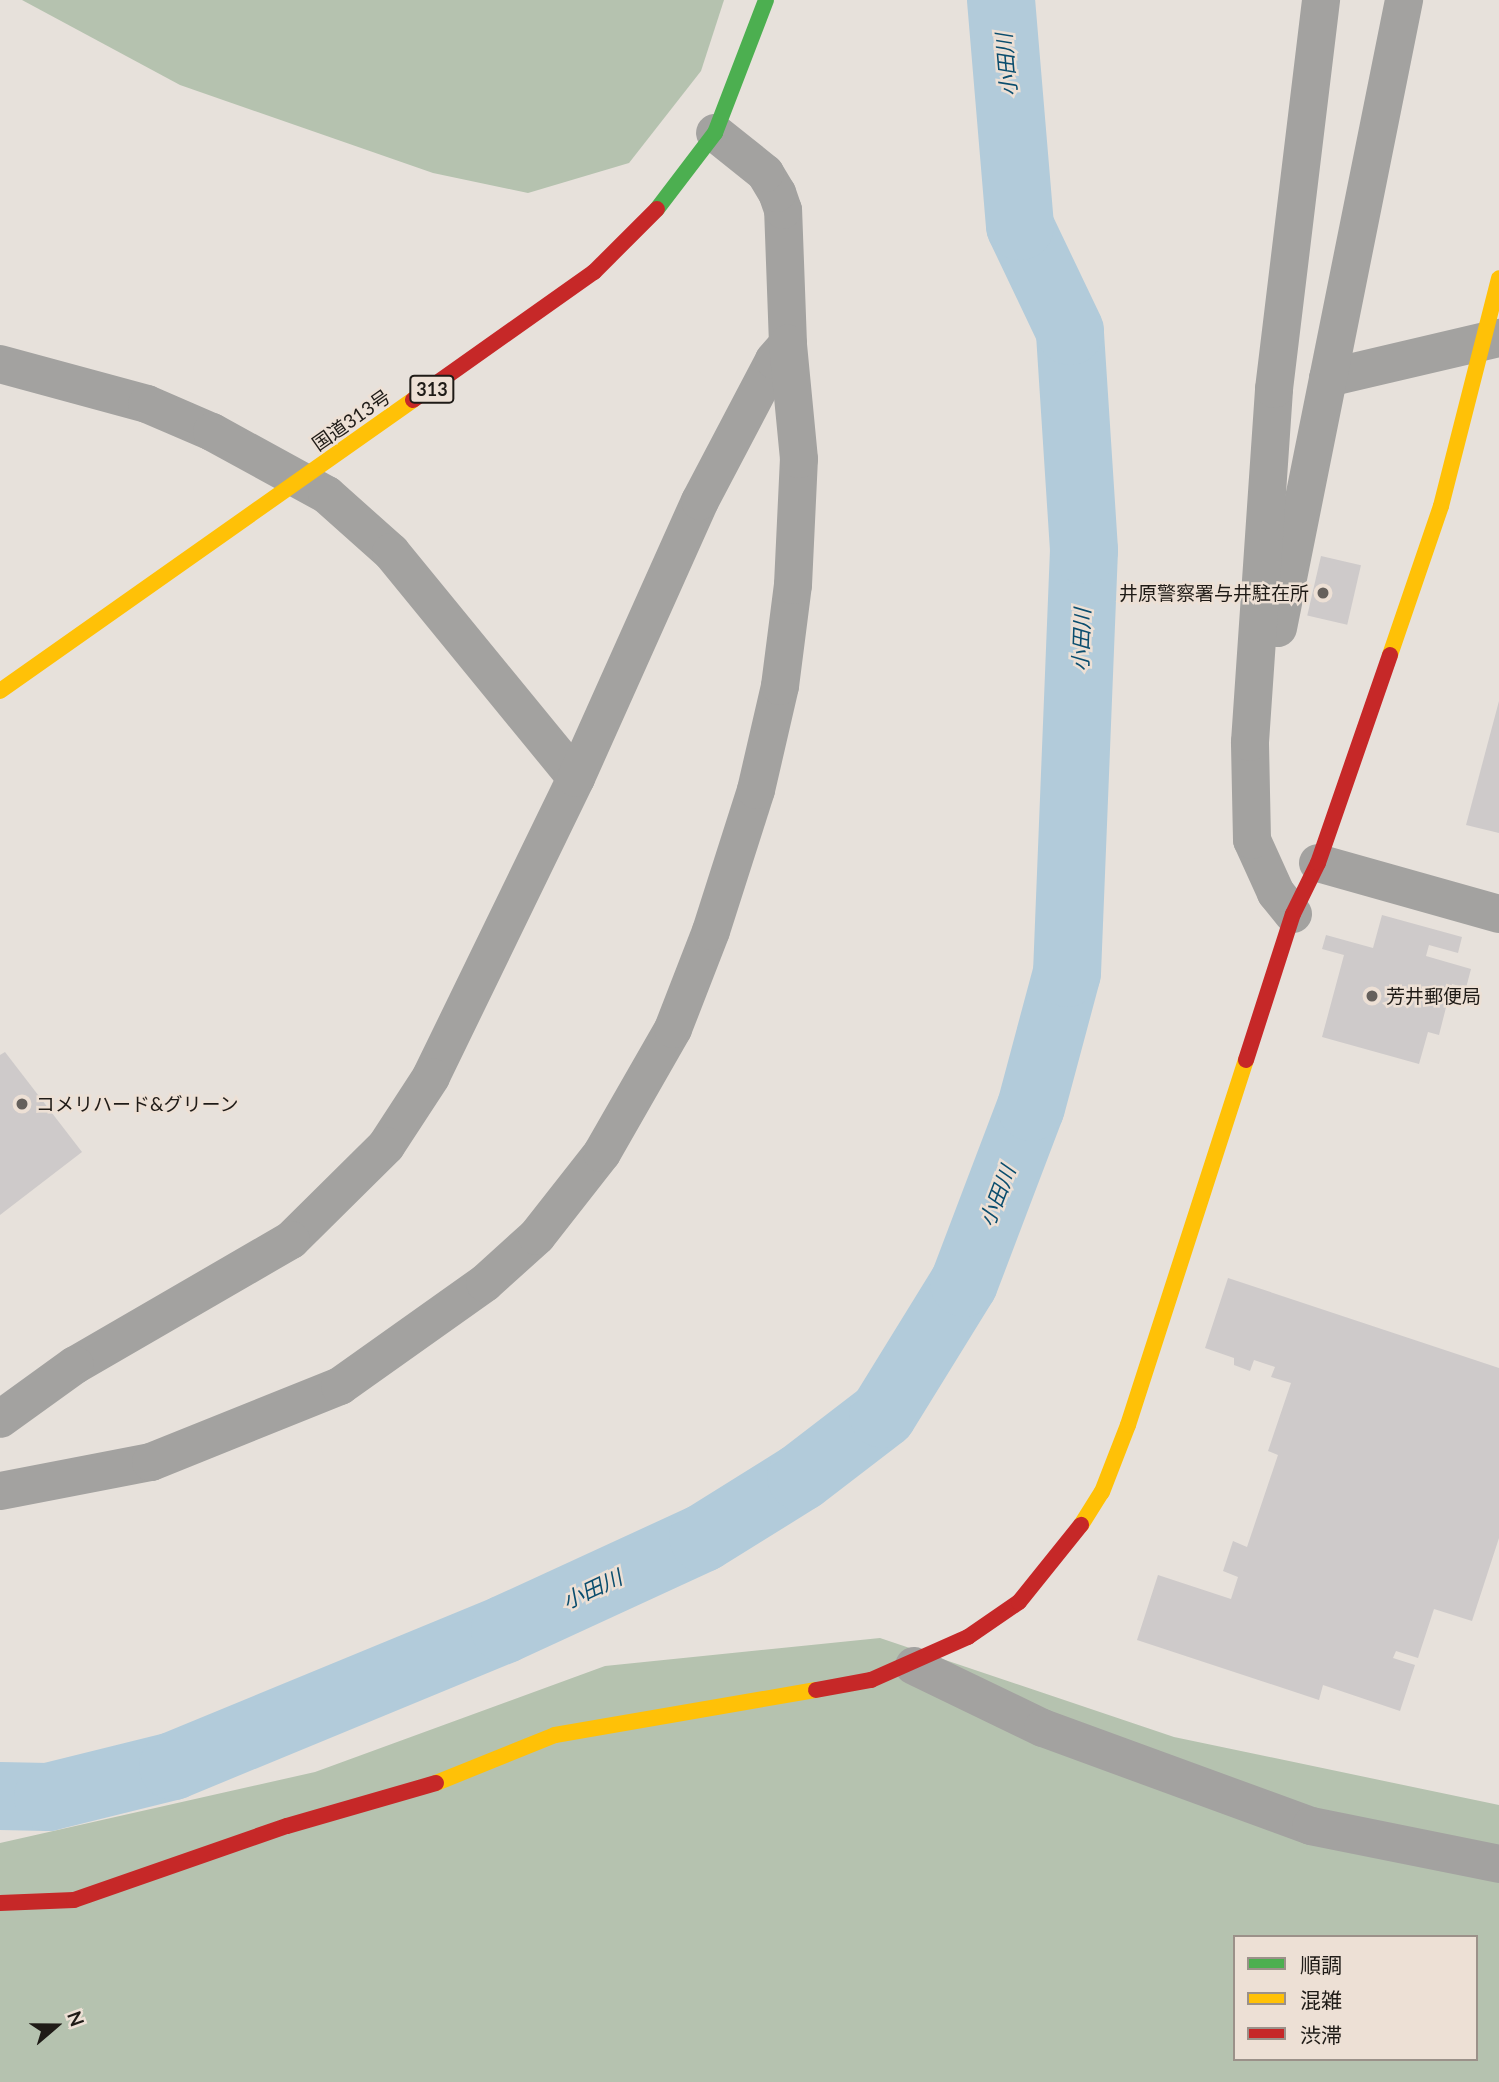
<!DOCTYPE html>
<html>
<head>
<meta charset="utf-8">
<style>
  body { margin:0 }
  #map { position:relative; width:1499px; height:2082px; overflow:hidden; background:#e7e1db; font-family:Lato,"Noto Sans JP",sans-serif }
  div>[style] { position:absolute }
  .forest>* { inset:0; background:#b5c2af }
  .river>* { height:68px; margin:-34px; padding:0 34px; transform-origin:34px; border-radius:34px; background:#b2cbda }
  .building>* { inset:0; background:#cecaca; transform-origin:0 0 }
  .street>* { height:38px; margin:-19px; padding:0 19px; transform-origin:19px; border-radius:19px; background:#a3a2a0 }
  .fast>* { height:16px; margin:-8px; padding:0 8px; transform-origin:8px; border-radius:8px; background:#4caf50 }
  .slow>* { height:16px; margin:-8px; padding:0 8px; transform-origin:8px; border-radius:8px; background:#ffc107 }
  .jam>* { height:16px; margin:-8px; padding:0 8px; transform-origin:8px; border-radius:8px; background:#c62828 }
  .dots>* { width:19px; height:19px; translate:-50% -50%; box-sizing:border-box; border:4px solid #ede0d5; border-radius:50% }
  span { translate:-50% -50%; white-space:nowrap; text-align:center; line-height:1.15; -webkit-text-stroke:5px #ede0d5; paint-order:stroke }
  .shield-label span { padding:2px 5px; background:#ede0d5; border:2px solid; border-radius:5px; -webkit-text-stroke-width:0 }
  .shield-label { font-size:18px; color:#1f1b17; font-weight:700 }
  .street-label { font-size:19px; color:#1f1b17 }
  .poi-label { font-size:19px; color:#1f1b17 }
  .right { translate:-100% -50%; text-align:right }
  .left { translate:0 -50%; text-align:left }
  .water-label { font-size:21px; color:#0a4d6e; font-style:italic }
  .legend { position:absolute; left:1233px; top:1935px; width:245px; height:126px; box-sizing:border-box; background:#ede0d5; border:2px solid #9b9189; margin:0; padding:9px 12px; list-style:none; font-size:21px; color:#1f1b17 }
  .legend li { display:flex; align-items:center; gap:14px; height:35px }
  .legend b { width:35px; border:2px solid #9b9189 }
  .north { position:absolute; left:21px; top:1991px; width:70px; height:70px; -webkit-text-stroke:5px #ede0d5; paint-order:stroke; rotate:70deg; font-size:19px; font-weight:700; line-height:28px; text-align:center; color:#1f1b17 }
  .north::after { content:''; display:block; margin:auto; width:24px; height:32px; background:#1f1b17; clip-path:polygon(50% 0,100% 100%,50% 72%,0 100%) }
</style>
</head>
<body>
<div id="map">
  <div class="forest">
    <div style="clip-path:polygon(22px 0,724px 0,701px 71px,629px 163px,528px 193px,433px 173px,180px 85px)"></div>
    <div style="clip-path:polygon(evenodd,880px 1638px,1174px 1737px,1499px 1805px,1499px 2082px,0 2082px,0 1843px,315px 1772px,605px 1666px,880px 1638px,1235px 1937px,1476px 1937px,1476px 2059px,1235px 2059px,1235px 1937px)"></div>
  </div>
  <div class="river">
    <div style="left:0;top:1796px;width:48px;rotate:1.2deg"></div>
    <div style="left:48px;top:1797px;width:129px;rotate:-13.9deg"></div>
    <div style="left:173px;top:1766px;width:359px;rotate:-22.4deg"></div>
    <div style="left:505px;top:1629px;width:218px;rotate:-24.7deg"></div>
    <div style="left:703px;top:1538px;width:115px;rotate:-31.9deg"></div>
    <div style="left:801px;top:1477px;width:103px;rotate:-37.5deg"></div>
    <div style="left:883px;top:1414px;width:154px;rotate:-58.3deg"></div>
    <div style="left:964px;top:1283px;width:188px;rotate:-69.2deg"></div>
    <div style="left:1031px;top:1107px;width:139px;rotate:-75deg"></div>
    <div style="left:1067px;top:973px;width:423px;rotate:-87.7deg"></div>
    <div style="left:1084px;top:550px;width:219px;rotate:-93.7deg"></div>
    <div style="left:1070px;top:331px;width:116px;rotate:-115.5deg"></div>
    <div style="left:1020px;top:226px;width:227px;rotate:-94.8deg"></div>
  </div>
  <div class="building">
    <div style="left:1321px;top:556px;width:41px;height:61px;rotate:13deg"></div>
    <div style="clip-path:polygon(1499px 701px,1499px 833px,1466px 825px)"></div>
    <div style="clip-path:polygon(1382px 915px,1462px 937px,1458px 953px,1429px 945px,1426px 956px,1471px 969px,1466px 988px,1452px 984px,1439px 1035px,1428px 1032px,1419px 1064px,1322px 1037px,1344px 955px,1322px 949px,1326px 935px,1373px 948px)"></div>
    <div style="clip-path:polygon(5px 1052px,82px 1152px,0 1215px,0 1055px)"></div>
    <div style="clip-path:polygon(1228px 1278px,1499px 1368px,1499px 1538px,1472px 1621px,1434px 1609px,1418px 1658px,1396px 1651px,1393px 1658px,1415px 1665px,1400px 1711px,1323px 1685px,1319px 1700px,1137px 1640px,1158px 1575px,1231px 1599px,1238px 1577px,1223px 1571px,1233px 1541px,1247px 1547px,1278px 1455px,1268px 1451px,1291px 1383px,1271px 1377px,1275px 1367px,1254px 1360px,1250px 1371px,1234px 1365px,1234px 1358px,1205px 1348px)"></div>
  </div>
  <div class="street">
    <div style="left:0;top:364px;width:152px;rotate:15.2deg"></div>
    <div style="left:147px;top:404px;width:71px;rotate:23.3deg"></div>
    <div style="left:212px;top:432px;width:131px;rotate:28.7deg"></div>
    <div style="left:327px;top:495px;width:86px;rotate:41.7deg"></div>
    <div style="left:391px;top:552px;width:292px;rotate:50.7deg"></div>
    <div style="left:576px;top:778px;width:332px;rotate:115.9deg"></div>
    <div style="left:431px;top:1077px;width:82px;rotate:123.1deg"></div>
    <div style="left:386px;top:1146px;width:134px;rotate:135.3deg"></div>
    <div style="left:291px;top:1240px;width:250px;rotate:149.9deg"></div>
    <div style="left:75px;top:1365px;width:92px;rotate:144.2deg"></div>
    <div style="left:1328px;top:378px;width:176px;rotate:-13.2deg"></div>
    <div style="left:1278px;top:628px;width:641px;rotate:-78.65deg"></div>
    <div style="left:576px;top:778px;width:303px;rotate:-65.9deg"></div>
    <div style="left:700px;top:501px;width:159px;rotate:-62.3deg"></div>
    <div style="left:774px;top:360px;width:21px;rotate:-49deg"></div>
    <div style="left:788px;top:344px;width:134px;rotate:-92.1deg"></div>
    <div style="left:783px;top:210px;width:18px;rotate:-109deg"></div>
    <div style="left:777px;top:193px;width:23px;rotate:-121deg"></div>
    <div style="left:765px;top:173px;width:64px;rotate:-141.3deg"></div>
    <div style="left:1318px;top:863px;width:188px;rotate:15.7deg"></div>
    <div style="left:1293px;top:914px;width:27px;rotate:-129deg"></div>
    <div style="left:1276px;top:893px;width:58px;rotate:-114.4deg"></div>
    <div style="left:1252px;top:840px;width:98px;rotate:-91.2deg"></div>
    <div style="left:1250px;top:742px;width:354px;rotate:-86.1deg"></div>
    <div style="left:1274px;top:389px;width:392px;rotate:-83.1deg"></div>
    <div style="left:0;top:1491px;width:154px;rotate:-10.9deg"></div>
    <div style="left:151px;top:1462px;width:204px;rotate:-21.9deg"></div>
    <div style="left:340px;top:1386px;width:178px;rotate:-35.4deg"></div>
    <div style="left:485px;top:1283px;width:70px;rotate:-42.1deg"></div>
    <div style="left:537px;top:1236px;width:105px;rotate:-51.9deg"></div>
    <div style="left:602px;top:1153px;width:143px;rotate:-60.2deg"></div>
    <div style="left:673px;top:1029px;width:105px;rotate:-68.8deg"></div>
    <div style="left:711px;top:931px;width:148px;rotate:-72.3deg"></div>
    <div style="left:756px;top:790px;width:107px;rotate:-77deg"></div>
    <div style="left:780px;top:686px;width:102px;rotate:-82.7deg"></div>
    <div style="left:793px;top:585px;width:126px;rotate:-87.3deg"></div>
    <div style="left:799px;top:459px;width:116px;rotate:-95.5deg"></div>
    <div style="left:914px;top:1666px;width:143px;rotate:25.7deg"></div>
    <div style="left:1043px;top:1728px;width:285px;rotate:20.1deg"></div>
    <div style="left:1311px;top:1826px;width:192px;rotate:11.4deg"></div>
  </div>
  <div class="fast">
    <div style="left:657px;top:209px;width:96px;rotate:-52.7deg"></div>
    <div style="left:715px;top:133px;width:142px;rotate:-69deg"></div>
  </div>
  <div class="slow">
    <div style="left:1390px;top:655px;width:157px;rotate:-71.1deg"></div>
    <div style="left:1441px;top:506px;width:235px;rotate:-75.7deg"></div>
    <div style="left:0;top:691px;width:505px;rotate:-35.17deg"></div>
    <div style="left:1081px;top:1525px;width:39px;rotate:-58deg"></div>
    <div style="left:1102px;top:1492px;width:72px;rotate:-68.8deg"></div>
    <div style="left:1128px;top:1425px;width:384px;rotate:-72.1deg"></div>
    <div style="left:436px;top:1783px;width:128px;rotate:-22deg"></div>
    <div style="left:555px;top:1735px;width:265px;rotate:-9.8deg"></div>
  </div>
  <div class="jam">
    <div style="left:413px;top:400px;width:222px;rotate:-35.3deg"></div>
    <div style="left:594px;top:272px;width:89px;rotate:-45deg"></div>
    <div style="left:1246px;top:1060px;width:153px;rotate:-72.2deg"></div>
    <div style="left:1293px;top:914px;width:57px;rotate:-63.9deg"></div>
    <div style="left:1318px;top:863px;width:220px;rotate:-70.9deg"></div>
    <div style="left:816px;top:1690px;width:56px;rotate:-10.3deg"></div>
    <div style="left:871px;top:1680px;width:106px;rotate:-23.9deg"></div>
    <div style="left:968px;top:1637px;width:62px;rotate:-34.5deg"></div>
    <div style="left:1019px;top:1602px;width:99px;rotate:-51.2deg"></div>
    <div style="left:0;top:1903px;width:74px;rotate:-2.3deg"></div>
    <div style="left:74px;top:1900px;width:225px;rotate:-19.2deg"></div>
    <div style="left:287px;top:1826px;width:155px;rotate:-16.1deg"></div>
  </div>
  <div class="dots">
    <div style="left:1323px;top:593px;background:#65605c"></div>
    <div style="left:1372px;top:996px;background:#65605c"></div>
    <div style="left:22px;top:1104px;background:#65605c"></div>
  </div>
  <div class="shield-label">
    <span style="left:432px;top:389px">313</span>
  </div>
  <div class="street-label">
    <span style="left:351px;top:420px;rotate:-35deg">国道313号</span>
  </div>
  <div class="poi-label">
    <span class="right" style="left:1309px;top:593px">井原警察署与井駐在所</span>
    <span class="left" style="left:1386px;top:996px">芳井郵便局</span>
    <span class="left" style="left:36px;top:1104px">コメリハード&amp;グリーン</span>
  </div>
  <div class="water-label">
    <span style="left:1006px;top:65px;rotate:-95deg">小田川</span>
    <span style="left:1081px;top:640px;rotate:-88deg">小田川</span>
    <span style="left:997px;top:1196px;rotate:-69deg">小田川</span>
    <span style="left:592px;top:1589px;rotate:-25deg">小田川</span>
  </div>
  <ul class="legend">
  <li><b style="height:9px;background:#4caf50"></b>順調</li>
  <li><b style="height:9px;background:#ffc107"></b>混雑</li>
  <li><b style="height:9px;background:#c62828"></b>渋滞</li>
  </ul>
  <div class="north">N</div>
</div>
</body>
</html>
